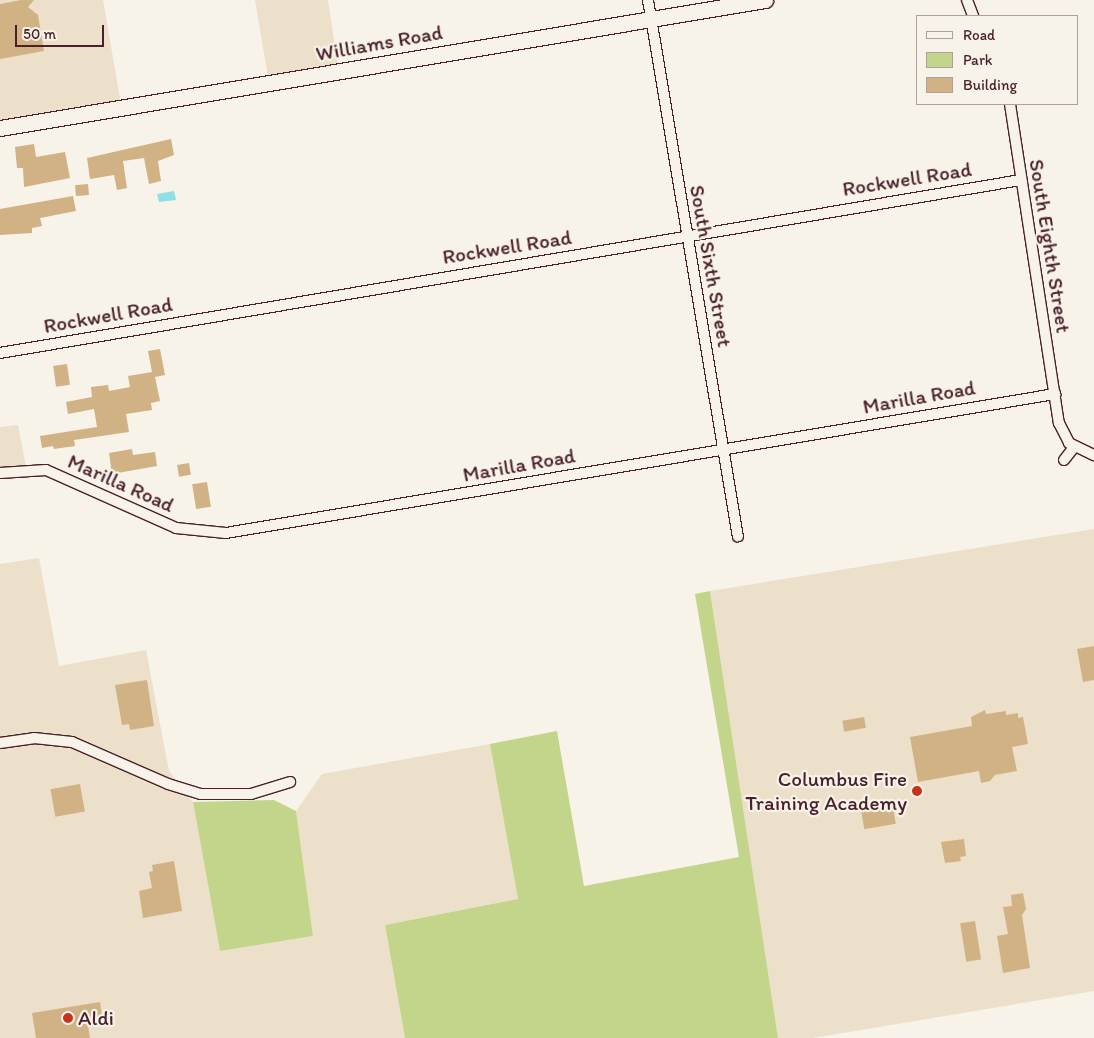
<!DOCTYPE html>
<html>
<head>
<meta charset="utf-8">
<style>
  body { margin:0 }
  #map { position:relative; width:1094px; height:1038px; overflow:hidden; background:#f7f3e8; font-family:Itim,sans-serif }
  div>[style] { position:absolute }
  .built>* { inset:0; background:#ece0ca }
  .green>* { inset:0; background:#c2d58a }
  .water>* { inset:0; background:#8edfe8 }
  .building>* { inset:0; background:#d1b285; transform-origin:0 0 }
  .roads { filter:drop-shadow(1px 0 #4a1f2b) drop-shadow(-1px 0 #4a1f2b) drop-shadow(0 1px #4a1f2b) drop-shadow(0 -1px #4a1f2b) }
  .street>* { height:10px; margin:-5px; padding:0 5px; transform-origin:5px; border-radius:5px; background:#f7f3e8 }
  .secondary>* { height:15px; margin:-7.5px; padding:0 7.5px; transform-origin:7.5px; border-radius:7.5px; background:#f7f3e8 }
  .dots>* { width:14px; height:14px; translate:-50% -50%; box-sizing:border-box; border:2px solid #f7f3e8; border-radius:50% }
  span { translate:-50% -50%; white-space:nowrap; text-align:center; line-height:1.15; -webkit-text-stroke:4.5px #f7f3e8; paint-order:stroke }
  .street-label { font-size:21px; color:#4a1f2b }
  .poi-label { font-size:21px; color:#4a1f2b }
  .right { translate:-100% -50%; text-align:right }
  .left { translate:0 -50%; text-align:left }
  .legend { position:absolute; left:916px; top:15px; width:162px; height:90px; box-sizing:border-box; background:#f7f3e8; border:1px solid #b29e9c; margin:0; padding:6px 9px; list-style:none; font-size:15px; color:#4a1f2b }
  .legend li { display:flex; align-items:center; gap:10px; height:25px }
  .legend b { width:25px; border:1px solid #b29e9c }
  .scale { position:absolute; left:15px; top:25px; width:89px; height:22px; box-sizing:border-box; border:2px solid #4a1f2b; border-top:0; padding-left:6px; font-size:15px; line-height:18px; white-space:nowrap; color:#4a1f2b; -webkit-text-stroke:4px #f7f3e8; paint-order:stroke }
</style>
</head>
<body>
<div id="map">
  <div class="built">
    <div style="clip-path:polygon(0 0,103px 0,121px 104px,0 124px)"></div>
    <div style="clip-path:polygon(255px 0,328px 0,338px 66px,268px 77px)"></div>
    <div style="clip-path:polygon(18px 425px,26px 467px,0 471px,0 427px)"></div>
    <div style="clip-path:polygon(1094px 529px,1094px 991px,813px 1038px,778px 1038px,710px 591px)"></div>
    <div style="clip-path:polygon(39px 558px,59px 666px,146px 650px,169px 771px,193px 802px,220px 951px,313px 936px,296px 811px,322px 774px,490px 744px,518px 899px,385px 925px,405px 1038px,0 1038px,0 564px)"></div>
  </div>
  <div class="green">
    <div style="clip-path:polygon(710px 591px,778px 1038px,405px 1038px,385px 925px,518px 899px,490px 744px,557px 731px,584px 886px,739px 857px,695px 594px)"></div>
    <div style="clip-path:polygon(274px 800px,296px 811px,313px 936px,220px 951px,193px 802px)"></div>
  </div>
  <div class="water">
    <div style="clip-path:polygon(174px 191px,176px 200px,159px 202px,157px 194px)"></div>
  </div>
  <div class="building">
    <div style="clip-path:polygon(21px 0,34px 0,28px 7px,38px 15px,44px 51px,0 59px,0 4px)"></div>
    <div style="clip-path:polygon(171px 139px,174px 155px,158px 161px,161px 181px,149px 184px,144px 158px,123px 161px,127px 188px,117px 190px,114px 175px,90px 179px,87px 158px)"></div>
    <div style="clip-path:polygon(34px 144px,36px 157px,65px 152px,70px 178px,24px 187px,23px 168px,17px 168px,15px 147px)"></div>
    <div style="left:88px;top:184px;width:11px;height:13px;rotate:85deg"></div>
    <div style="clip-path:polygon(73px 196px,76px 211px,40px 218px,42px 226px,32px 228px,32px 233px,0 235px,0 209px)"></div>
    <div style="clip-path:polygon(160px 349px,165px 375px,155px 377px,160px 401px,151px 403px,152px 410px,126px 414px,129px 432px,74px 440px,75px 446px,54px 449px,53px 446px,42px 448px,40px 436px,97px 427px,94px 409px,68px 414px,66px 402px,92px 397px,91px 387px,108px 385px,109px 391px,130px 387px,128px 376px,152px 372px,148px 351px)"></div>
    <div style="left:67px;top:364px;width:21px;height:14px;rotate:82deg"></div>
    <div style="clip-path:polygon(132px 449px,133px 455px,155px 452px,157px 466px,112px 474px,109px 453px)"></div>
    <div style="left:189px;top:463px;width:12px;height:12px;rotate:81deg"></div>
    <div style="left:207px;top:482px;width:25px;height:15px;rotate:81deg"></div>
    <div style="clip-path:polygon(1094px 646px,1094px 680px,1083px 682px,1077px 649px)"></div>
    <div style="clip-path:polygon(147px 680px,154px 726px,130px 730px,129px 724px,122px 725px,115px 685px)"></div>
    <div style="clip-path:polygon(985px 710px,986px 714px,1006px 711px,1006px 715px,1018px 713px,1018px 718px,1023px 717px,1028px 744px,1012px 747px,1017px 771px,995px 775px,990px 781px,981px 783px,979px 771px,918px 782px,910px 737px,972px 726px,971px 717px)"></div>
    <div style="left:864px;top:717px;width:11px;height:22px;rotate:80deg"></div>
    <div style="left:80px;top:784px;width:28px;height:30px;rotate:80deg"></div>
    <div style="left:892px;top:802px;width:22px;height:32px;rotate:80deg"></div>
    <div style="clip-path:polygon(964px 839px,966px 856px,960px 857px,961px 861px,945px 863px,941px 842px)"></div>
    <div style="clip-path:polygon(174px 861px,182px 911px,143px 918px,139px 891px,152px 888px,149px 872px,153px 871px,152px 865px)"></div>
    <div style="clip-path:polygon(1023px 893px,1026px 909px,1022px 915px,1030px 968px,1003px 973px,997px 936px,1008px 934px,1003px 907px,1012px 906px,1011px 895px)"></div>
    <div style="left:975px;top:921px;width:39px;height:15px;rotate:81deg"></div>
    <div style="clip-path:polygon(100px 1002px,103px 1024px,88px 1026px,90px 1038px,36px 1038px,32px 1013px)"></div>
  </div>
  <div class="roads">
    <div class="street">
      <div style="left:648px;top:0;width:544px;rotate:80.49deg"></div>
      <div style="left:967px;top:0;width:17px;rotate:69deg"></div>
      <div style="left:1010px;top:104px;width:323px;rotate:81.3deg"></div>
      <div style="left:1059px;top:423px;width:22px;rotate:63deg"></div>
      <div style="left:1069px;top:443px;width:28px;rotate:26deg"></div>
      <div style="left:0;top:353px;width:1036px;rotate:-9.62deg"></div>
      <div style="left:1064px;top:460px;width:16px;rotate:-52deg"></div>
      <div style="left:0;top:473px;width:46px;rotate:-3.7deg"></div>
      <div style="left:46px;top:470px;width:142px;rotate:24deg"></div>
      <div style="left:176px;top:528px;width:50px;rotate:5.7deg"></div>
      <div style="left:226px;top:533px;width:841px;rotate:-9.52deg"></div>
      <div style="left:0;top:743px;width:34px;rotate:-8deg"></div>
      <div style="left:34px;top:738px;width:38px;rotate:6deg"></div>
      <div style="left:72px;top:742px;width:105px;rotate:23.6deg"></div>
      <div style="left:168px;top:784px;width:34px;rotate:17deg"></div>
      <div style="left:201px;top:794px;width:50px"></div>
      <div style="left:251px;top:794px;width:41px;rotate:-17.1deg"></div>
    </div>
    <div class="secondary">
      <div style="left:0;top:128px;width:776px;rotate:-9.5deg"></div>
    </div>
  </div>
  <div class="dots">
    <div style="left:917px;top:791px;background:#c8321e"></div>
    <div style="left:68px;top:1018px;background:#c8321e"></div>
  </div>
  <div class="street-label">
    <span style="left:379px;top:43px;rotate:-10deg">Williams Road</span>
    <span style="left:907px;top:179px;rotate:-9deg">Rockwell Road</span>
    <span style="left:1050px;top:246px;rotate:81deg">South Eighth Street</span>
    <span style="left:507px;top:247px;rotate:-9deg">Rockwell Road</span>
    <span style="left:711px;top:266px;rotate:80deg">South Sixth Street</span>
    <span style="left:108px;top:315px;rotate:-10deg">Rockwell Road</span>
    <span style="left:919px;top:397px;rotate:-10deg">Marilla Road</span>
    <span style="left:519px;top:465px;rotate:-10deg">Marilla Road</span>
    <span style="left:121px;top:483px;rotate:24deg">Marilla Road</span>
  </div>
  <div class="poi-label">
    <span class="right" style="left:907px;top:791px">Columbus Fire<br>Training Academy</span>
    <span class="left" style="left:78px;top:1018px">Aldi</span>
  </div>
  <ul class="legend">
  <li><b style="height:6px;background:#f7f3e8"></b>Road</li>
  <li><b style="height:14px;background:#c2d58a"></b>Park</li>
  <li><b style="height:14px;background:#d1b285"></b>Building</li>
  </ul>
  <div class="scale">50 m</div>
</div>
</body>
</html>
